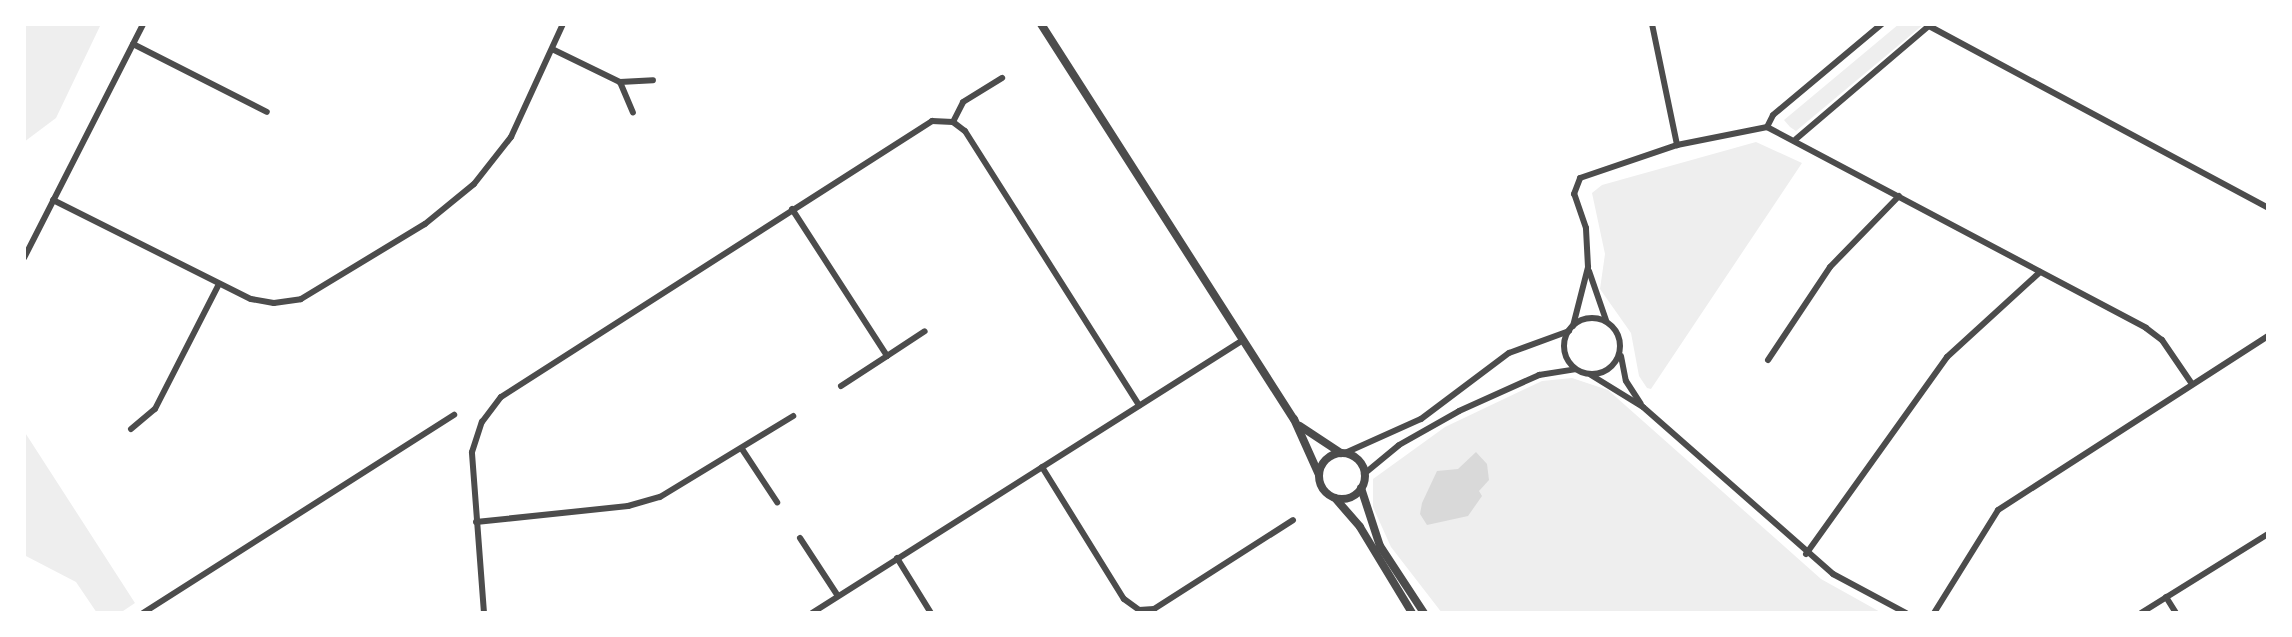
<!DOCTYPE html>
<html>
<head>
<meta charset="utf-8">
<style>
  body { margin:0 }
  #map { position:relative; width:2292px; height:637px; overflow:hidden; background:#fff; font-family:Raleway,sans-serif }
  div>[style] { position:absolute }
  .green>* { inset:0; background:#eee }
  .water>* { inset:0; background:#d9d9d9 }
  .minor>* { height:6px; margin:-3px; padding:0 3px; transform-origin:3px; border-radius:3px; background:#4c4c4c }
  .minor>.ring { margin:-3px; padding:0; box-sizing:content-box; background:none; border:6px solid #4c4c4c; border-radius:50% }
  .tertiary>* { height:8px; margin:-4px; padding:0 4px; transform-origin:4px; border-radius:4px; background:#4c4c4c }
  .tertiary>.ring { margin:-4px; padding:0; box-sizing:content-box; background:none; border:8px solid #4c4c4c; border-radius:50% }
  span { translate:-50% -50%; white-space:nowrap; text-align:center; line-height:1.15; -webkit-text-stroke:7px #fff; paint-order:stroke }
  .frame { position:absolute; inset:0; border:26px solid #fff; pointer-events:none }
</style>
</head>
<body>
<div id="map">
  <div class="green">
    <div style="clip-path:polygon(24px 24px,101px 24px,56px 118px,24px 142px)"></div>
    <div style="clip-path:polygon(1899px 24px,1924px 24px,1796px 131px,1790px 127px,1784px 120px)"></div>
    <div style="clip-path:polygon(1756px 142px,1802px 163px,1651px 389px,1647px 388px,1639px 376px,1631px 333px,1600px 289px,1605px 254px,1592px 193px,1602px 185px)"></div>
    <div style="clip-path:polygon(1572px 378px,1608px 390px,1821px 579px,1882px 613px,1442px 613px,1391px 547px,1373px 507px,1373px 479px,1445px 427px,1542px 381px)"></div>
    <div style="clip-path:polygon(24px 431px,135px 603px,120px 613px,97px 613px,76px 582px,24px 555px)"></div>
  </div>
  <div class="water">
    <div style="clip-path:polygon(1476px 452px,1487px 464px,1489px 480px,1479px 491px,1482px 496px,1468px 516px,1427px 525px,1420px 514px,1422px 503px,1437px 471px,1458px 469px)"></div>
  </div>
  <div class="minor">
    <div style="left:1652px;top:24px;width:124px;rotate:78.3deg"></div>
    <div style="left:1929px;top:26px;width:385px;rotate:28.2deg"></div>
    <div style="left:133px;top:44px;width:150px;rotate:26.9deg"></div>
    <div style="left:552px;top:49px;width:76px;rotate:25.9deg"></div>
    <div style="left:620px;top:82px;width:33px;rotate:67deg"></div>
    <div style="left:620px;top:82px;width:33px;rotate:-3deg"></div>
    <div style="left:953px;top:122px;width:15px;rotate:37deg"></div>
    <div style="left:965px;top:131px;width:325px;rotate:57.6deg"></div>
    <div style="left:1767px;top:127px;width:13px;rotate:-63deg"></div>
    <div style="left:1773px;top:115px;width:142px;rotate:-39.9deg"></div>
    <div style="left:1796px;top:139px;width:177px;rotate:-40.4deg"></div>
    <div style="left:53px;top:200px;width:221px;rotate:26.6deg"></div>
    <div style="left:251px;top:299px;width:23px;rotate:10deg"></div>
    <div style="left:274px;top:303px;width:27px;rotate:-8deg"></div>
    <div style="left:301px;top:299px;width:145px;rotate:-31.2deg"></div>
    <div style="left:425px;top:224px;width:63px;rotate:-39.2deg"></div>
    <div style="left:474px;top:184px;width:60px;rotate:-51.8deg"></div>
    <div style="left:511px;top:137px;width:124px;rotate:-65.3deg"></div>
    <div style="left:792px;top:209px;width:175px;rotate:57.1deg"></div>
    <div style="left:887px;top:356px;width:45px;rotate:-33.3deg"></div>
    <div style="left:24px;top:258px;width:263px;rotate:-63deg"></div>
    <div style="left:1589px;top:271px;width:52px;rotate:70.9deg"></div>
    <div class="ring" style="left:1564px;top:318px;width:50px;height:50px"></div>
    <div style="left:1573px;top:326px;width:61px;rotate:-75.7deg"></div>
    <div style="left:1588px;top:267px;width:39px;rotate:-93deg"></div>
    <div style="left:1586px;top:228px;width:36px;rotate:-109deg"></div>
    <div style="left:1574px;top:194px;width:17px;rotate:-69deg"></div>
    <div style="left:1580px;top:178px;width:102px;rotate:-18.8deg"></div>
    <div style="left:1677px;top:145px;width:92px;rotate:-11.3deg"></div>
    <div style="left:1767px;top:127px;width:429px;rotate:27.9deg"></div>
    <div style="left:2146px;top:328px;width:20px;rotate:37deg"></div>
    <div style="left:2162px;top:340px;width:53px;rotate:55.7deg"></div>
    <div style="left:1621px;top:356px;width:25px;rotate:79deg"></div>
    <div style="left:1626px;top:381px;width:27px;rotate:57deg"></div>
    <div style="left:1768px;top:360px;width:112px;rotate:-56.3deg"></div>
    <div style="left:1830px;top:267px;width:99px;rotate:-45.8deg"></div>
    <div style="left:1591px;top:375px;width:61px;rotate:31.6deg"></div>
    <div style="left:1643px;top:407px;width:253px;rotate:41.3deg"></div>
    <div style="left:1833px;top:574px;width:83px;rotate:28.1deg"></div>
    <div style="left:841px;top:386px;width:55px;rotate:-33.1deg"></div>
    <div style="left:131px;top:429px;width:31px;rotate:-40deg"></div>
    <div style="left:155px;top:409px;width:140px;rotate:-62.9deg"></div>
    <div style="left:742px;top:449px;width:64px;rotate:56.6deg"></div>
    <div style="left:1345px;top:453px;width:83px;rotate:-24.1deg"></div>
    <div style="left:1421px;top:419px;width:110px;rotate:-36.9deg"></div>
    <div style="left:1509px;top:353px;width:64px;rotate:-20.1deg"></div>
    <div style="left:1042px;top:467px;width:155px;rotate:58.2deg"></div>
    <div style="left:1124px;top:599px;width:19px;rotate:36deg"></div>
    <div style="left:1139px;top:610px;width:15px;rotate:-4deg"></div>
    <div style="left:1154px;top:609px;width:165px;rotate:-32.6deg"></div>
    <div style="left:1364px;top:474px;width:45px;rotate:-39.6deg"></div>
    <div style="left:1399px;top:445px;width:69px;rotate:-29.5deg"></div>
    <div style="left:1459px;top:411px;width:88px;rotate:-24.2deg"></div>
    <div style="left:1539px;top:375px;width:36px;rotate:-9deg"></div>
    <div style="left:476px;top:522px;width:153px;rotate:-6deg"></div>
    <div style="left:628px;top:506px;width:33px;rotate:-16deg"></div>
    <div style="left:660px;top:497px;width:156px;rotate:-31.3deg"></div>
    <div style="left:800px;top:538px;width:69px;rotate:56.8deg"></div>
    <div style="left:1806px;top:554px;width:242px;rotate:-54.4deg"></div>
    <div style="left:1947px;top:357px;width:126px;rotate:-42.4deg"></div>
    <div style="left:897px;top:558px;width:65px;rotate:58.3deg"></div>
    <div style="left:2166px;top:597px;width:19px;rotate:58deg"></div>
    <div style="left:143px;top:613px;width:369px;rotate:-32.5deg"></div>
    <div style="left:484px;top:613px;width:161px;rotate:-94.3deg"></div>
    <div style="left:472px;top:452px;width:32px;rotate:-72deg"></div>
    <div style="left:482px;top:422px;width:31px;rotate:-53deg"></div>
    <div style="left:501px;top:397px;width:512px;rotate:-32.63deg"></div>
    <div style="left:932px;top:121px;width:21px;rotate:3deg"></div>
    <div style="left:953px;top:122px;width:22px;rotate:-63deg"></div>
    <div style="left:963px;top:102px;width:46px;rotate:-31.6deg"></div>
    <div style="left:812px;top:613px;width:510px;rotate:-32.35deg"></div>
    <div style="left:1934px;top:613px;width:121px;rotate:-58.1deg"></div>
    <div style="left:1998px;top:510px;width:321px;rotate:-32.8deg"></div>
    <div style="left:2141px;top:613px;width:150px;rotate:-31.9deg"></div>
  </div>
  <div class="tertiary">
    <div style="left:1041px;top:24px;width:469px;rotate:57.4deg"></div>
    <div style="left:1294px;top:419px;width:61px;rotate:65.9deg"></div>
    <div style="left:1300px;top:426px;width:49px;rotate:33.4deg"></div>
    <div class="ring" style="left:1319px;top:453px;width:38px;height:38px"></div>
    <div style="left:1361px;top:488px;width:61px;rotate:71.9deg"></div>
    <div style="left:1380px;top:546px;width:80px;rotate:56.7deg"></div>
    <div style="left:1335px;top:498px;width:38px;rotate:49deg"></div>
    <div style="left:1360px;top:527px;width:100px;rotate:58.8deg"></div>
  </div>
  <div class="frame"></div>
</div>
</body>
</html>
